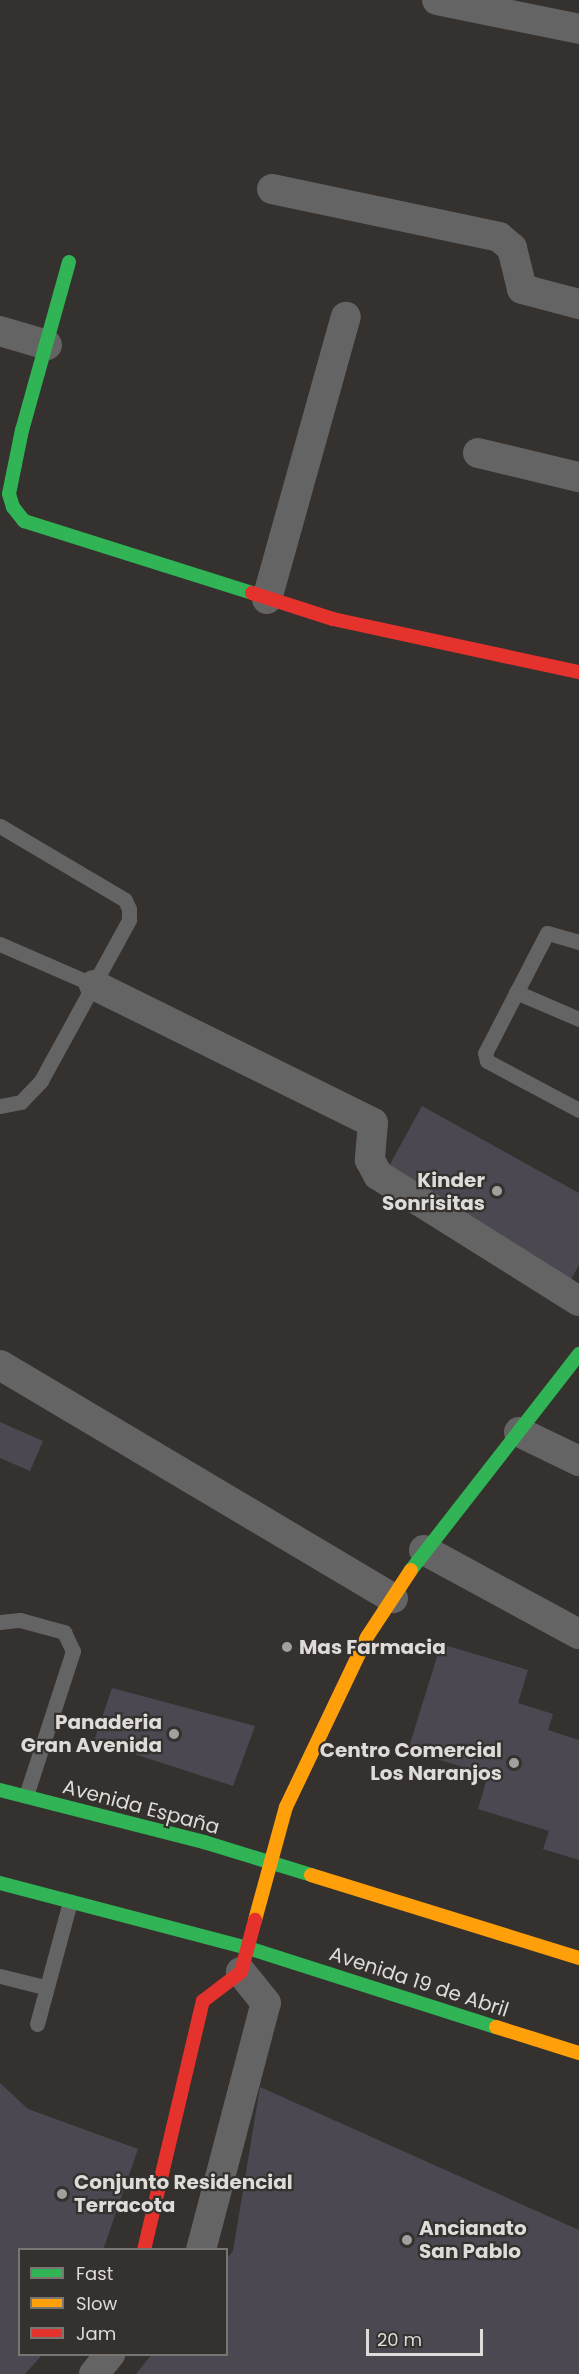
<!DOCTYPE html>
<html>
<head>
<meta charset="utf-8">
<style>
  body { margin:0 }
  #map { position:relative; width:579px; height:2374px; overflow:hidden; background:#34312f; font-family:Poppins,sans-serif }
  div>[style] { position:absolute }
  .building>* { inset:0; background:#4c4852 }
  .lane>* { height:15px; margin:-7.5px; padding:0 7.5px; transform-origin:7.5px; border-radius:7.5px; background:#656464 }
  .street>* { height:30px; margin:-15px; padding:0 15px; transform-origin:15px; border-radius:15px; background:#656464 }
  .fast>* { height:14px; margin:-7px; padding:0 7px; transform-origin:7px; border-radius:7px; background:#30b455 }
  .slow>* { height:14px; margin:-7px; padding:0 7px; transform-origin:7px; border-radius:7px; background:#ff9f0a }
  .jam>* { height:14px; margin:-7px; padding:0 7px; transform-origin:7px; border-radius:7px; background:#e5322d }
  .dots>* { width:16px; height:16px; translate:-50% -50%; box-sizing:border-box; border:3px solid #35312e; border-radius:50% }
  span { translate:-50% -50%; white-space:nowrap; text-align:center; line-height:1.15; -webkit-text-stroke:4.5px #35312e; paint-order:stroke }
  .poi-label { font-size:20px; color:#dedbd9; font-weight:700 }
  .right { translate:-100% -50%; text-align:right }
  .left { translate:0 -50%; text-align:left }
  .street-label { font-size:20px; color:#dedbd9 }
  .legend { position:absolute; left:18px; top:2248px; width:210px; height:108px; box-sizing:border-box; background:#35312e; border:2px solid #797572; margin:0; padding:8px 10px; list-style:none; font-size:18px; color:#dedbd9 }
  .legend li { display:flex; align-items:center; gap:12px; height:30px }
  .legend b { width:30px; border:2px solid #797572 }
  .scale { position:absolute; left:366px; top:2329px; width:117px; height:27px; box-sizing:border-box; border:3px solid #dedbd9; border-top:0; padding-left:8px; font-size:18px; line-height:21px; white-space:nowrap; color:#dedbd9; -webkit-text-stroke:4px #35312e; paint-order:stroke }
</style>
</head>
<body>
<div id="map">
  <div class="building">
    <div style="clip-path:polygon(422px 1106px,579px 1193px,579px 1265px,565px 1290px,378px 1186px)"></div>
    <div style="clip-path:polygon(0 1422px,43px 1441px,30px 1471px,0 1458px)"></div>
    <div style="clip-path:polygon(441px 1644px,528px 1670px,518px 1703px,553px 1714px,548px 1730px,579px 1740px,579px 1860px,543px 1849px,549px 1831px,478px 1809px,488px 1775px,408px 1750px)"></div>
    <div style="clip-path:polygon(112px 1688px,255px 1726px,233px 1786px,94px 1741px)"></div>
    <div style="clip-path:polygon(0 2083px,28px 2109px,138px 2149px,103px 2250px,20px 2250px,20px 2354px,43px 2354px,25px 2374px,0 2374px)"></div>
    <div style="clip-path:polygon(260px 2087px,579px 2230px,579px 2374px,136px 2374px,152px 2354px,226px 2354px,226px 2259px,233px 2251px)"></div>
  </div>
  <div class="lane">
    <div style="left:0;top:826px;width:145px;rotate:30.6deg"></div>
    <div style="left:125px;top:900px;width:10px;rotate:66deg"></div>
    <div style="left:129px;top:909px;width:11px;rotate:90deg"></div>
    <div style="left:129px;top:920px;width:183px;rotate:118.7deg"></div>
    <div style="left:41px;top:1081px;width:29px;rotate:134deg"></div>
    <div style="left:21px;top:1102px;width:21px;rotate:169deg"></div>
    <div style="left:579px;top:942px;width:33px;rotate:-164deg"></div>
    <div style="left:547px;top:933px;width:135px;rotate:117.3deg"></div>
    <div style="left:485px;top:1053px;width:8px;rotate:76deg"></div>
    <div style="left:487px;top:1061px;width:104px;rotate:28deg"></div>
    <div style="left:0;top:944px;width:103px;rotate:23.6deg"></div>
    <div style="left:516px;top:992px;width:69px;rotate:23.2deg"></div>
    <div style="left:0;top:1622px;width:20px;rotate:-6deg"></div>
    <div style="left:20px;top:1620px;width:46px;rotate:15.3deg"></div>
    <div style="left:64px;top:1632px;width:21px;rotate:65deg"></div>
    <div style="left:73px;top:1651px;width:152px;rotate:108deg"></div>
    <div style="left:0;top:1976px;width:45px;rotate:14deg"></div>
    <div style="left:37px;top:2024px;width:126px;rotate:-74.9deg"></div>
  </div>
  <div class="street">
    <div style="left:437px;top:0;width:145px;rotate:11.5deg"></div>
    <div style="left:272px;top:189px;width:232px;rotate:11.9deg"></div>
    <div style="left:499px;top:237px;width:17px;rotate:40deg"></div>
    <div style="left:512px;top:248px;width:42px;rotate:76.3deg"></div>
    <div style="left:522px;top:289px;width:59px;rotate:14.7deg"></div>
    <div style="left:0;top:331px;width:49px;rotate:16.6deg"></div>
    <div style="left:478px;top:453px;width:104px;rotate:13.4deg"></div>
    <div style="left:267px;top:599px;width:293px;rotate:-74.4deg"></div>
    <div style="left:94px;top:985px;width:311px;rotate:26.3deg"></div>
    <div style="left:373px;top:1123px;width:37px;rotate:95deg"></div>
    <div style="left:370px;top:1160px;width:17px;rotate:62deg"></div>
    <div style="left:378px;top:1175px;width:237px;rotate:32.1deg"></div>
    <div style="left:0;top:1365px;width:457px;rotate:30.7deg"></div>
    <div style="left:519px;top:1432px;width:67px;rotate:25.8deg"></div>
    <div style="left:424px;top:1550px;width:176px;rotate:28.5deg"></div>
    <div style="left:201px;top:2250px;width:255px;rotate:-75.3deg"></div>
    <div style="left:266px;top:2003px;width:40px;rotate:-129deg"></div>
    <div style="left:94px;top:2374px;width:26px;rotate:-51deg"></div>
  </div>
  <div class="fast">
    <div style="left:69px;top:262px;width:174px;rotate:105.6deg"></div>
    <div style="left:22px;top:430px;width:65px;rotate:101.5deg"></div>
    <div style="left:9px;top:494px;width:14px;rotate:73deg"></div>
    <div style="left:13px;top:507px;width:18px;rotate:52deg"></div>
    <div style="left:24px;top:521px;width:239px;rotate:17.5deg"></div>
    <div style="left:411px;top:1570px;width:274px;rotate:-52.1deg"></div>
    <div style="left:0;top:1790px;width:211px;rotate:14.3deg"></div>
    <div style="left:204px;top:1842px;width:112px;rotate:17.1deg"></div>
    <div style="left:0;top:1883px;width:256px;rotate:14.7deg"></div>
    <div style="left:248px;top:1948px;width:260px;rotate:17.7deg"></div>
  </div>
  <div class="slow">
    <div style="left:311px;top:1875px;width:281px;rotate:17.2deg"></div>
    <div style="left:255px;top:1920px;width:117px;rotate:-74.7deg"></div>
    <div style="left:286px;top:1807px;width:188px;rotate:-64.5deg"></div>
    <div style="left:367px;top:1637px;width:80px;rotate:-56.7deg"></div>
    <div style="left:496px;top:2027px;width:87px;rotate:17.4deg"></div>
  </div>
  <div class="jam">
    <div style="left:252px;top:593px;width:85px;rotate:17.8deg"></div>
    <div style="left:333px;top:619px;width:252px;rotate:12.2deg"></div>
    <div style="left:144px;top:2250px;width:256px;rotate:-76.7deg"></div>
    <div style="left:203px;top:2001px;width:48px;rotate:-37.3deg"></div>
    <div style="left:241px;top:1972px;width:54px;rotate:-74.9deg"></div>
  </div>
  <div class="dots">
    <div style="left:497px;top:1191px;background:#a2a09e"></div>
    <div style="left:287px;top:1647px;background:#a2a09e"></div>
    <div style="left:174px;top:1734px;background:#a2a09e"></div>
    <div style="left:514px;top:1763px;background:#a2a09e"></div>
    <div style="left:62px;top:2194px;background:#a2a09e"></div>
    <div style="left:407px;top:2240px;background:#a2a09e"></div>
  </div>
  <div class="poi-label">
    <span class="right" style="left:485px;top:1192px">Kinder<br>Sonrisitas</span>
    <span class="left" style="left:299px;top:1647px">Mas Farmacia</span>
    <span class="right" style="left:162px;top:1734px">Panaderia<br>Gran Avenida</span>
    <span class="right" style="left:502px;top:1762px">Centro Comercial<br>Los Naranjos</span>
    <span class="left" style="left:74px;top:2194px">Conjunto Residencial<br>Terracota</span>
    <span class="left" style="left:419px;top:2240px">Ancianato<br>San Pablo</span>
  </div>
  <div class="street-label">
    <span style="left:141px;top:1807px;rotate:15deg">Avenida España</span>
    <span style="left:419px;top:1982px;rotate:18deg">Avenida 19 de Abril</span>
  </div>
  <ul class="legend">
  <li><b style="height:8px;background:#30b455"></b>Fast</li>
  <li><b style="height:8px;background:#ff9f0a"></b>Slow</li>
  <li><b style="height:8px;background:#e5322d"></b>Jam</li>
  </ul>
  <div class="scale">20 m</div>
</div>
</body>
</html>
